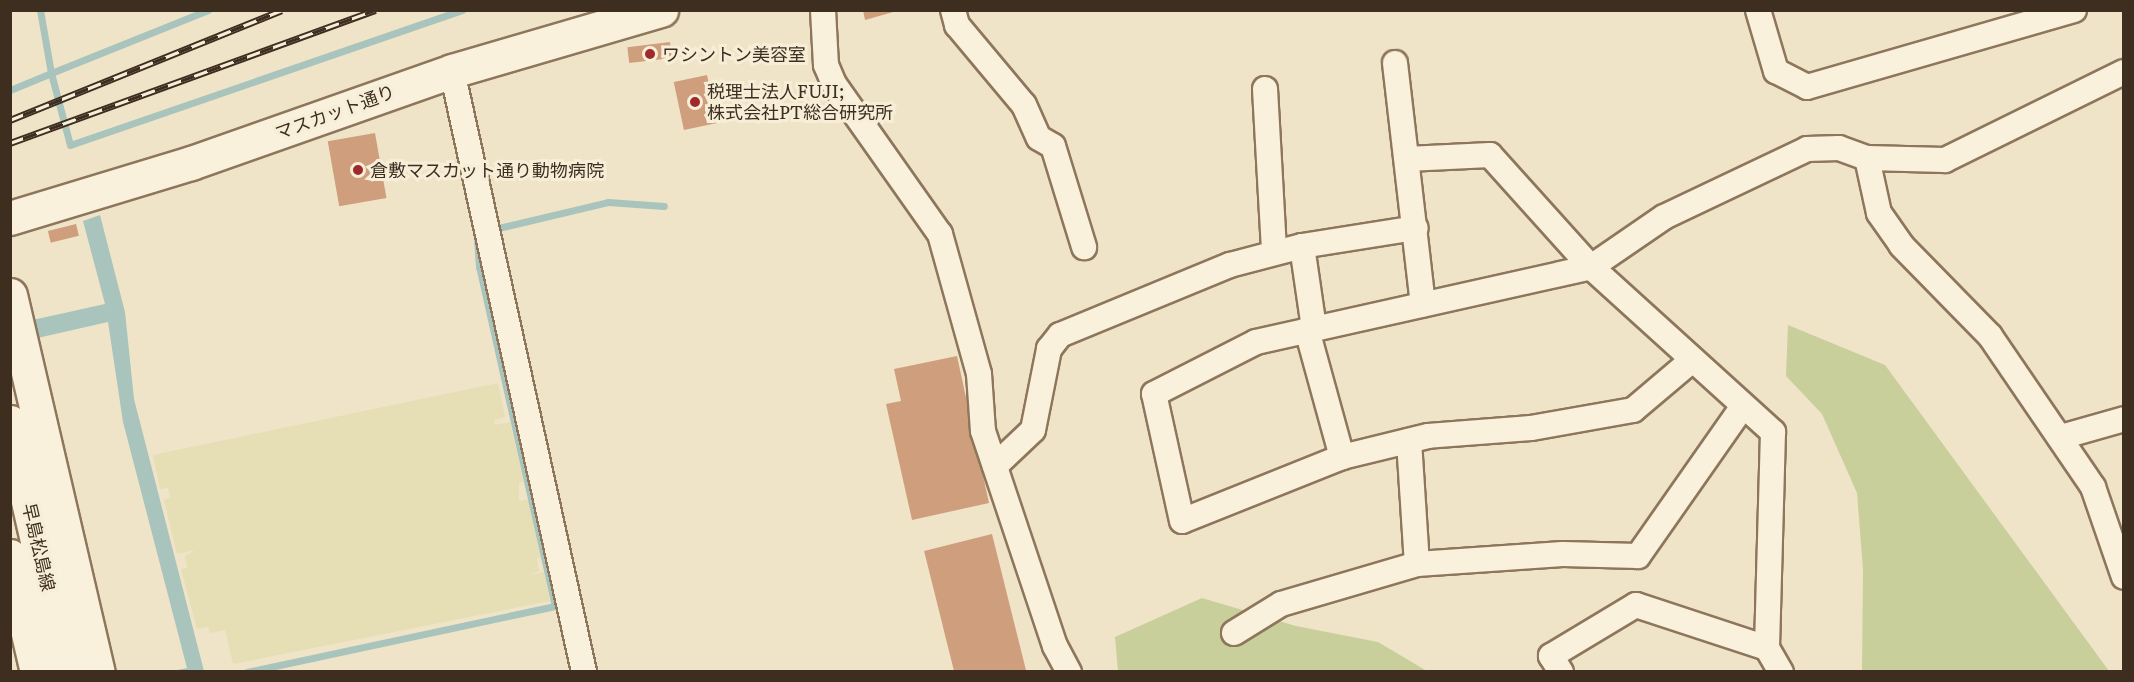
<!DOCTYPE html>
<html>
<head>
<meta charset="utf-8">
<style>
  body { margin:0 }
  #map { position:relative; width:2134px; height:682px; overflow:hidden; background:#f0e4c8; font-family:Literata,"Noto Sans JP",serif }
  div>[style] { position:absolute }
  .farmland>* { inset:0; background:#e6deb5 }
  .green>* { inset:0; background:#c9cf9b }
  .water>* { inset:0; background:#a9c4bc }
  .stream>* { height:7px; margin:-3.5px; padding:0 3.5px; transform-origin:3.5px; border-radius:3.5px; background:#a9c4bc }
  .building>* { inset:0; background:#cf9f7d; transform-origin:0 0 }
  .roads { filter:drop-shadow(2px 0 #8d765c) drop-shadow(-2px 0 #8d765c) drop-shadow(0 2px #8d765c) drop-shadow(0 -2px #8d765c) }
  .street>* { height:24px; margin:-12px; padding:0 12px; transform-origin:12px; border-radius:12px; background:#faf1dc }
  .secondary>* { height:33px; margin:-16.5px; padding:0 16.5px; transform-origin:16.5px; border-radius:16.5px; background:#faf1dc }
  .rail>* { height:7px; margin-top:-3.5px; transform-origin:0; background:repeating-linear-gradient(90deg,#f7eed8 0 14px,#3d2e20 0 28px); box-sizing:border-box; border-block:2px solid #3d2e20 }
  .dots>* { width:16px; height:16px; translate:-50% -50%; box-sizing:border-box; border:3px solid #f7eed8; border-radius:50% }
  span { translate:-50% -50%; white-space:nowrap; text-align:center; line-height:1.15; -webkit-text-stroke:6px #f7eed8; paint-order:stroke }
  .poi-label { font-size:18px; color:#3d2e20 }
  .left { translate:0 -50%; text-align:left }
  .street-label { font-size:18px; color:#3d2e20 }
  .frame { position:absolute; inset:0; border:12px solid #3d2e20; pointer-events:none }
</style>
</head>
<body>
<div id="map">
  <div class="farmland">
    <div style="clip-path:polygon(498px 383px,505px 417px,494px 420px,495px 425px,510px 422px,524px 482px,519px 483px,519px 501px,529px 499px,541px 558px,537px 558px,539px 571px,530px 575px,544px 572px,550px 601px,233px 664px,225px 630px,210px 633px,208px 627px,197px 629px,181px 569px,187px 568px,185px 556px,195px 550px,177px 554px,164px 500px,170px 498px,168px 488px,160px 489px,153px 455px)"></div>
  </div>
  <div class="green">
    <div style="clip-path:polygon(1788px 325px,1885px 365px,2109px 671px,1862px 671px,1863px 570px,1857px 493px,1822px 414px,1786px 376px)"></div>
    <div style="clip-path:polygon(1202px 598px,1296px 626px,1378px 642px,1427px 671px,1118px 671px,1115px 637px)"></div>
  </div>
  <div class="water">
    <div style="clip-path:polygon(100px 215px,125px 312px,134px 399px,204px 671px,172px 671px,187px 668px,123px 422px,108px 322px,11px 344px,28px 321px,105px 304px,83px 221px)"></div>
  </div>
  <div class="stream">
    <div style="left:208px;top:10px;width:169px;rotate:158.1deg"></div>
    <div style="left:51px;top:73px;width:74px;rotate:75.2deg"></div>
    <div style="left:70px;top:145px;width:415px;rotate:-19deg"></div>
    <div style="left:10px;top:90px;width:44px;rotate:-22.5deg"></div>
    <div style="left:51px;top:73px;width:64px;rotate:-99.9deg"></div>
    <div style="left:490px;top:230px;width:121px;rotate:-13.3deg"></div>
    <div style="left:608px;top:202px;width:56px;rotate:4.1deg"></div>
    <div style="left:247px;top:672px;width:315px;rotate:-12.1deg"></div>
    <div style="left:555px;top:606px;width:347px;rotate:-102.6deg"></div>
    <div style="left:479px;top:267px;width:32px;rotate:-94deg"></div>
  </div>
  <div class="building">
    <div style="clip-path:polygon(863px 10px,897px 10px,897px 11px,865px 20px)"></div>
    <div style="left:670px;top:42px;width:16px;height:43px;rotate:83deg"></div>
    <div style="left:707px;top:75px;width:49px;height:34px;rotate:78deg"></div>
    <div style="left:375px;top:133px;width:66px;height:48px;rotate:80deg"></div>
    <div style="left:76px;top:224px;width:12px;height:29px;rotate:76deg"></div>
    <div style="clip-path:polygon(957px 356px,989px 503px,912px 520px,886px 404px,901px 401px,894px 369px)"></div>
    <div style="left:992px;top:534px;width:142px;height:70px;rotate:76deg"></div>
  </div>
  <div class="roads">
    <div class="street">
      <div style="left:823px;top:10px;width:55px;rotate:86.9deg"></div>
      <div style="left:826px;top:65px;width:21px;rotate:67deg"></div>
      <div style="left:834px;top:84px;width:184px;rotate:54.8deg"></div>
      <div style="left:940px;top:234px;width:145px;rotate:74.4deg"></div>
      <div style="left:979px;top:374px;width:57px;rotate:86deg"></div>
      <div style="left:983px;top:431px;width:227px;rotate:71.5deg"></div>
      <div style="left:1055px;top:646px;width:30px;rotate:62deg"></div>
      <div style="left:953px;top:10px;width:16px;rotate:75deg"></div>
      <div style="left:957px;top:25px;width:104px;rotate:50.1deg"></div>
      <div style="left:1024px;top:105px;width:36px;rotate:66deg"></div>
      <div style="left:1039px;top:138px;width:16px;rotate:30deg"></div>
      <div style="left:1053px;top:146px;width:106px;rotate:72.9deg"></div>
      <div style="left:1758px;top:10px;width:64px;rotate:73.6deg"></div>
      <div style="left:1776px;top:71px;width:35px;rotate:27deg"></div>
      <div style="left:1807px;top:87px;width:278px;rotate:-16.1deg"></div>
      <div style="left:1395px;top:63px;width:243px;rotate:83.4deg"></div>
      <div style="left:452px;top:71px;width:615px;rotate:77.61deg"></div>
      <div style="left:1265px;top:89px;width:162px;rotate:86.8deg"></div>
      <div style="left:1867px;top:158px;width:56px;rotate:77.7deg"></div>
      <div style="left:1879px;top:213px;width:39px;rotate:55deg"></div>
      <div style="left:1901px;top:245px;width:127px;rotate:45.6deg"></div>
      <div style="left:1990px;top:336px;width:183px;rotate:55.7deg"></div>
      <div style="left:2093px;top:487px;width:95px;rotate:71deg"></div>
      <div style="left:1407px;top:159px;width:83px;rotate:-2.8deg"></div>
      <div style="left:1490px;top:155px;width:151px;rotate:48deg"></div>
      <div style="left:1591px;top:267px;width:246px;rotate:42.2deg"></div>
      <div style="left:1773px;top:432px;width:216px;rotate:91.6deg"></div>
      <div style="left:1767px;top:648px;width:28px;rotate:60deg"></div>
      <div style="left:1302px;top:246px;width:83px;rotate:81.7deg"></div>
      <div style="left:1307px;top:330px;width:132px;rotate:74.6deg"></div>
      <div style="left:1691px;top:361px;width:76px;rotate:139.8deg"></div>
      <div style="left:1633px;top:410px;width:104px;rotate:170deg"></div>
      <div style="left:1531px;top:428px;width:103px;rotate:175.6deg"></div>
      <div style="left:1428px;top:436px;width:89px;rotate:166.3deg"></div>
      <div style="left:1342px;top:457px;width:172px;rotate:158.2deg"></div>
      <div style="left:1182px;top:521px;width:130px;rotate:-102.4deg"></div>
      <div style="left:1154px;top:394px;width:114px;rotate:-27deg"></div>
      <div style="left:1256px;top:342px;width:343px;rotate:-12.6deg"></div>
      <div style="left:1591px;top:267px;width:88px;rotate:-34.4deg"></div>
      <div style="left:1664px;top:217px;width:158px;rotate:-25.4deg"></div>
      <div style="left:1807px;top:149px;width:32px;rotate:-2deg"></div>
      <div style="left:1839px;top:148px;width:30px;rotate:20deg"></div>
      <div style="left:1867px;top:158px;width:78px;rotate:1.5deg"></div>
      <div style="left:1945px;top:160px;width:199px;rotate:-26.2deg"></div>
      <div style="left:2061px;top:437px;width:66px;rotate:-15.9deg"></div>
      <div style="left:1409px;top:441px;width:123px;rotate:86.3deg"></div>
      <div style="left:995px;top:466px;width:52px;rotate:-43.5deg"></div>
      <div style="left:1033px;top:430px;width:83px;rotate:-78.8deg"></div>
      <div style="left:1049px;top:349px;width:18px;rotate:-52deg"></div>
      <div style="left:1060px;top:335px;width:184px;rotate:-22.4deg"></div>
      <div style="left:1230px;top:265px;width:74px;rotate:-14.8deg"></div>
      <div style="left:1302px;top:246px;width:115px;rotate:-9deg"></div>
      <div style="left:1234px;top:633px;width:55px;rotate:-31.7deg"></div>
      <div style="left:1281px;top:604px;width:142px;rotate:-16.4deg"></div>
      <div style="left:1417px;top:564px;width:146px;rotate:-3.9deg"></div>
      <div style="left:1563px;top:554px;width:75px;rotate:1.5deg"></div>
      <div style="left:1638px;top:556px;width:183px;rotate:-55deg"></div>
      <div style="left:1561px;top:672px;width:19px;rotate:-122deg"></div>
      <div style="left:1551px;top:656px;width:99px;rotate:-31deg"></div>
      <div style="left:1636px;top:605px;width:138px;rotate:18.2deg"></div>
    </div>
    <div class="secondary">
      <div style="left:10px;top:218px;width:189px;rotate:-16.9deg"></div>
      <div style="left:191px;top:163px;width:277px;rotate:-19.4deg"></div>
      <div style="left:452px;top:71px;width:218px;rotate:-16.3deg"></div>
      <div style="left:10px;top:295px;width:387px;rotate:76.9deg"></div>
      <div style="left:10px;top:422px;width:256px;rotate:77.2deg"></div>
      <div style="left:10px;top:556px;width:119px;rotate:76.9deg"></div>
    </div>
  </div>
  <div class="rail">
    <div style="left:10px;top:120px;width:293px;rotate:-22deg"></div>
    <div style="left:10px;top:143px;width:389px;rotate:-20deg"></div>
  </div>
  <div class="dots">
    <div style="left:650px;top:54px;background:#9e2a2b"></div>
    <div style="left:695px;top:102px;background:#9e2a2b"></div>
    <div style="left:358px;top:170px;background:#9e2a2b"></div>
  </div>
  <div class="poi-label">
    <span class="left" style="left:662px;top:54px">ワシントン美容室</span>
    <span class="left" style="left:707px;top:102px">税理士法人FUJI;<br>株式会社PT総合研究所</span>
    <span class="left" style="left:370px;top:170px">倉敷マスカット通り動物病院</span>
  </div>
  <div class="street-label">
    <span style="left:335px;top:112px;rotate:-20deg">マスカット通り</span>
    <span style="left:39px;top:547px;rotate:77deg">早島松島線</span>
  </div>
  <div class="frame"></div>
</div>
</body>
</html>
